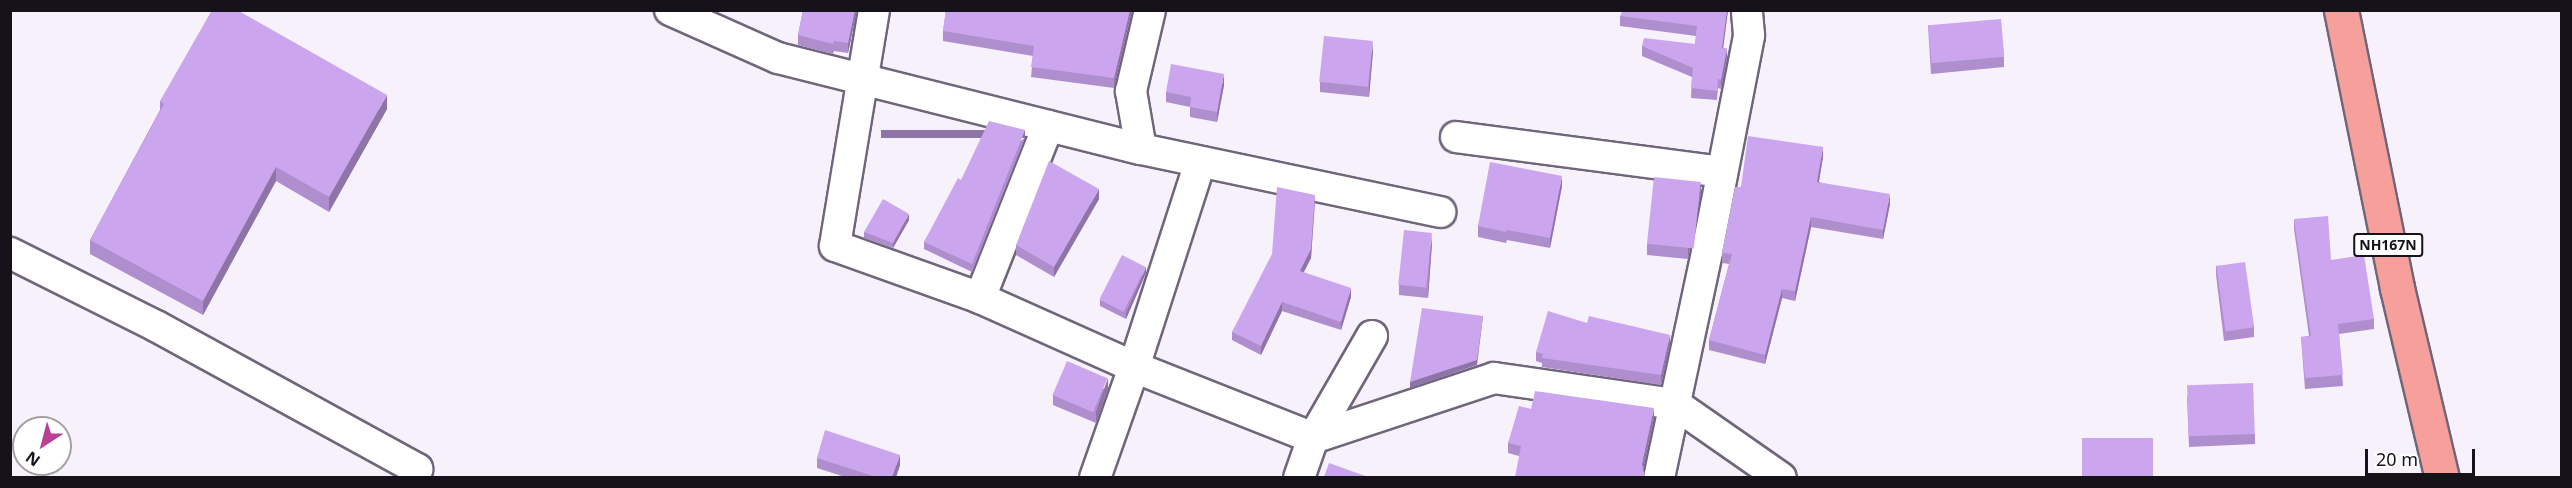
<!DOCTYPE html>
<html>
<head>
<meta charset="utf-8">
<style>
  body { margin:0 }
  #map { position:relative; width:2572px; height:488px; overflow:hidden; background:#f6f1fb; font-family:"Noto Sans",sans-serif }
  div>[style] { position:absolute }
  .roads { filter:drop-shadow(2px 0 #70667b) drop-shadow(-2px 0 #70667b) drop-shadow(0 2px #70667b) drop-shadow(0 -2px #70667b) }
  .street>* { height:30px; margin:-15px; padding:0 15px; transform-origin:15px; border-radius:15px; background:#fff }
  .highway>* { height:33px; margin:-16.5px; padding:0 16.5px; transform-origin:16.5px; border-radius:16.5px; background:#f79f9b }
  .wall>* { inset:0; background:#af8ecd }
  .shaded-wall>* { inset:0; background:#8e74a7; transform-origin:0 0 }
  .building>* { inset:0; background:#cba5ee; transform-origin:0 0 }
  span { translate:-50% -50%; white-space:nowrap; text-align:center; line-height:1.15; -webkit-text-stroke:4.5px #fff; paint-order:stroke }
  .shield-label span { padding:2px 4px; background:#fff; border:2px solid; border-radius:4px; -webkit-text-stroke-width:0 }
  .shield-label { font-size:14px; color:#16121a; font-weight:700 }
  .frame { position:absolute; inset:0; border:12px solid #16121a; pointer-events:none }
  .north { position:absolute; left:12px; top:416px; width:60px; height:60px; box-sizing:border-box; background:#fff; border:2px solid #a2a0a3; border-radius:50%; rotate:216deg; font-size:16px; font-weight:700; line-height:24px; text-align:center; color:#16121a }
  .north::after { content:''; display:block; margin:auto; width:21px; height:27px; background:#ba4094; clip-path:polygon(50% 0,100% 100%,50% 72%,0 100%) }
  .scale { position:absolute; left:2365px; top:449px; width:110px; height:27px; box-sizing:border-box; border:3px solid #16121a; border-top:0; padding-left:8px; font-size:18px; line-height:21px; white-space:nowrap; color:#16121a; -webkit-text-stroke:4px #fff; paint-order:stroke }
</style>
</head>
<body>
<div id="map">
  <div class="roads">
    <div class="street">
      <div style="left:670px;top:10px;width:118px;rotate:24deg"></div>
      <div style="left:778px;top:58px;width:374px;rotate:14.1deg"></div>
      <div style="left:1141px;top:149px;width:59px;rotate:-99.8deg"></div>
      <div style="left:1131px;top:91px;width:83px;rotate:-76.8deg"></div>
      <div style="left:874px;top:10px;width:239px;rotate:99.4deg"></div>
      <div style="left:835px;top:246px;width:154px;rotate:19.7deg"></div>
      <div style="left:980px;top:298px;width:169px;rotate:24.1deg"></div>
      <div style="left:1134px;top:367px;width:193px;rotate:21.6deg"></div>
      <div style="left:1313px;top:438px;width:42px;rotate:109.3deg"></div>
      <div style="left:1456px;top:137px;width:268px;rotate:7.5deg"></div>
      <div style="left:1141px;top:149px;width:306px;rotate:11.9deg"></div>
      <div style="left:10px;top:253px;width:163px;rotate:26.6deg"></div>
      <div style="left:156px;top:326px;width:298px;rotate:28.7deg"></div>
      <div style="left:417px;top:469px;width:10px;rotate:114deg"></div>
      <div style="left:980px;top:298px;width:185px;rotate:-68.4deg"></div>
      <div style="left:1372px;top:336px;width:118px;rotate:120deg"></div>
      <div style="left:1313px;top:438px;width:191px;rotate:-18.3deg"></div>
      <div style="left:1494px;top:378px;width:183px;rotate:8.2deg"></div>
      <div style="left:1675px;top:404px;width:129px;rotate:34.9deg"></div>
      <div style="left:1095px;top:478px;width:118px;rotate:-70.6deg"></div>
      <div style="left:1134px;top:367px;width:214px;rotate:-72.1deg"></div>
      <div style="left:1659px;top:478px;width:231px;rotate:-78deg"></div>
      <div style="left:1707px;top:252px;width:221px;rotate:-79deg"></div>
      <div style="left:1749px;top:35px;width:25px;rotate:-95deg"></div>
    </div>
    <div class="highway">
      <div style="left:2341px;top:10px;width:284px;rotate:78.6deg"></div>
      <div style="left:2397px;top:288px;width:195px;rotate:76.7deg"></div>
    </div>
  </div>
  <div class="wall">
    <div style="clip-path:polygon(803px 10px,857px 10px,848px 53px,834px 51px,833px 54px,798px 45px,798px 35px)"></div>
    <div style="clip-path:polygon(946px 10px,1132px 10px,1114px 88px,1031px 77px,1033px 56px,943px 41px,943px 31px)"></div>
    <div style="clip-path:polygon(1728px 10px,1723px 48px,1727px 58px,1721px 89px,1718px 88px,1717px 100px,1691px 98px,1692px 77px,1642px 56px,1642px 46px,1695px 44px,1696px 36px,1620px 26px,1620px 16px)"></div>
    <div style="clip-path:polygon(1928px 25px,2004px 57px,2004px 67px,1931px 74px)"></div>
    <div style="clip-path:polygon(1373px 51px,1369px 97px,1320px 92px,1320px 82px)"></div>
    <div style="clip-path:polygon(1224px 85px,1217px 122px,1190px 117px,1190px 107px,1166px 102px,1166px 92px)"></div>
    <div style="clip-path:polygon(160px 101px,387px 109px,329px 212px,276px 181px,203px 315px,90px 254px,90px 240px,160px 110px)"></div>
    <div style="clip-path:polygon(1025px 138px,972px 272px,924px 249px,924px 242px,961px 180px)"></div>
    <div style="clip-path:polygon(1823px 157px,1819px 182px,1890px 204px,1883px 239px,1811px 227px,1795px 301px,1782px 298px,1765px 364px,1709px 350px,1709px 340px,1729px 264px,1722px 263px,1722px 253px,1741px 187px)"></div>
    <div style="clip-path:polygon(1562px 186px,1550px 248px,1507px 240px,1506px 243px,1478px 237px,1478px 226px)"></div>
    <div style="clip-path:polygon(1701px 193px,1688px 259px,1647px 255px,1647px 244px)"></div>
    <div style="clip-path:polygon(1099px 199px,1054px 277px,1016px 255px,1016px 245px)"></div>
    <div style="clip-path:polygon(1315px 203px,1311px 258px,1303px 272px,1351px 297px,1341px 330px,1282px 311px,1261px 355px,1232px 340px,1232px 332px)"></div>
    <div style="clip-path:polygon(2294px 219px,2331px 260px,2374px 319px,2374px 329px,2339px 334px,2343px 386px,2305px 389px,2301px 337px,2309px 336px,2294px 229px)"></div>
    <div style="clip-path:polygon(909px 220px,893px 248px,864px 238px,864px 232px)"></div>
    <div style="clip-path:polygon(1432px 243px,1428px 298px,1399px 295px,1399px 285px)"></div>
    <div style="clip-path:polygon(2216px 265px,2254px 327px,2254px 337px,2224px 341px,2216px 275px)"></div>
    <div style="clip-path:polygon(1146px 273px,1126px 319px,1100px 306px,1100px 300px)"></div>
    <div style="clip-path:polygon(1587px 323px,1670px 344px,1661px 385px,1542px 367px,1542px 363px,1536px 361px,1536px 352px)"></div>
    <div style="clip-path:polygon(1108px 388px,1096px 423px,1053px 405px,1053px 395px)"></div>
    <div style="clip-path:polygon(2187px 396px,2255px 434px,2255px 444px,2189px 447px)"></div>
    <div style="clip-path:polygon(1531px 409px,1654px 418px,1643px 469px,1519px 456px,1508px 453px,1508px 443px)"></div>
    <div style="clip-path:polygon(817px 458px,900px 465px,896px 477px,845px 477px,817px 468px)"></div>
  </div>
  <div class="shaded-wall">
    <div style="clip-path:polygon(855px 10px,857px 10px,848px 53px,848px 43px)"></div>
    <div style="clip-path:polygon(1130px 10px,1132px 10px,1114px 88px,1114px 78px)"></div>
    <div style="clip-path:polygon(1727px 10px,1728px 10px,1722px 57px,1722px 48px)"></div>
    <div style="clip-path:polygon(1373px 41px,1373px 51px,1369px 97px,1369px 86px)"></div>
    <div style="clip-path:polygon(1727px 48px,1727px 58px,1721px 89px,1721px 80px)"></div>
    <div style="clip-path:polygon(1224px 74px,1224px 85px,1217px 122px,1217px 112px)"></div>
    <div style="clip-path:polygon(387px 95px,387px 109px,329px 212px,329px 197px)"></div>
    <div style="left:1025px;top:130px;width:8px;height:144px;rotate:90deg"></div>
    <div style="clip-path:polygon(1823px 147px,1823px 157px,1817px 192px,1817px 182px)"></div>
    <div style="clip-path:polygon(276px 167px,276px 181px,203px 315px,203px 301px)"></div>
    <div style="clip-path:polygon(1562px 176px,1562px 186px,1550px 248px,1550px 238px)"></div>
    <div style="clip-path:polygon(1701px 182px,1701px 193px,1688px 259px,1688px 249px)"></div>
    <div style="clip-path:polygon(1099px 189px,1099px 199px,1054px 277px,1054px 267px)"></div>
    <div style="clip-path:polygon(1890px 194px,1890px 204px,1883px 239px,1883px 230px)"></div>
    <div style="clip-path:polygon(1315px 195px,1311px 258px,1300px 280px,1300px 271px)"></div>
    <div style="clip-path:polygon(909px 214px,909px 220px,893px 248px,893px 243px)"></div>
    <div style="clip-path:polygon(1811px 217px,1811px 227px,1795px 301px,1795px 291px)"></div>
    <div style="clip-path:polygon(1432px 233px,1432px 243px,1428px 298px,1428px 287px)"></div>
    <div style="clip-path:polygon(1146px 267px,1146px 273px,1126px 319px,1126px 313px)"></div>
    <div style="clip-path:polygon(1351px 288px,1351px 297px,1341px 330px,1341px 322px)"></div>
    <div style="clip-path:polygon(1782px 289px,1782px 298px,1765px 364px,1765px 355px)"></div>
    <div style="clip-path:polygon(1282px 302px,1282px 311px,1261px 355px,1261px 346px)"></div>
    <div style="clip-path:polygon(1483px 316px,1477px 365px,1410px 388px,1410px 382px)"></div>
    <div style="clip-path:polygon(1670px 335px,1670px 344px,1661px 385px,1661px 375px)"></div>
    <div style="clip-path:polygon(1108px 378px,1108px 388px,1096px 423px,1096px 412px)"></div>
    <div style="clip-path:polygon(1654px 408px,1654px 418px,1642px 474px,1642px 464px)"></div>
    <div style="clip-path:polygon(900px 455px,900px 465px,896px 477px,892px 477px)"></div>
  </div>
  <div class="building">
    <div style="clip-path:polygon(212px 10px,237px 10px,387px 95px,329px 197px,276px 167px,203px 301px,90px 240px,164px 104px,160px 101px)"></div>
    <div style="clip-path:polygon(803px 10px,855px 10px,848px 43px,834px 41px,833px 44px,798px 35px)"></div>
    <div style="clip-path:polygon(946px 10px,1130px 10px,1114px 78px,1031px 67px,1034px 46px,943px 31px)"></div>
    <div style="clip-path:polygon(1623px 10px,1727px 10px,1722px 48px,1727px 48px,1721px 80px,1718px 79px,1717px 91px,1691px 88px,1693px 68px,1642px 46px,1644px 38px,1695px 44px,1697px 26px,1620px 16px)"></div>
    <div style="left:2001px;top:19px;width:38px;height:73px;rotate:85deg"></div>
    <div style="left:1324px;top:36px;width:49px;height:46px;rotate:6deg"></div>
    <div style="clip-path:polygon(1171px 64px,1224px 74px,1217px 112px,1190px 107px,1191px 97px,1166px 92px)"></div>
    <div style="clip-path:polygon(989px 121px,1025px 130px,972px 264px,924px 242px,958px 178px,961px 180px)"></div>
    <div style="clip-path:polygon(1748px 136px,1823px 147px,1817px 182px,1890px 194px,1883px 230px,1811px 217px,1795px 291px,1782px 289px,1765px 355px,1709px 340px,1732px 254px,1722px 253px,1735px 187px,1741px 187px)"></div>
    <div style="clip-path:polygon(1049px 161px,1099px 189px,1054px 267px,1016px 245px)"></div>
    <div style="clip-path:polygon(1490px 162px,1562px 176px,1550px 238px,1507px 230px,1506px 232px,1478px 226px)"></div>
    <div style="left:1654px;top:177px;width:47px;height:67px;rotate:6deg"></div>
    <div style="clip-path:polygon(1277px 187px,1315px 195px,1311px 249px,1300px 271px,1351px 288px,1341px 322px,1282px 302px,1261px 346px,1232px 332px,1272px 254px)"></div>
    <div style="clip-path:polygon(883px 199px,909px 214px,893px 243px,864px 232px)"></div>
    <div style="clip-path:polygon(2328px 216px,2331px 260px,2364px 255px,2374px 319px,2338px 324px,2343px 375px,2305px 378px,2301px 337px,2311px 336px,2294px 219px)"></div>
    <div style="left:1404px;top:230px;width:28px;height:55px;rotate:6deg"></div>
    <div style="left:1122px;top:255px;width:27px;height:50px;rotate:27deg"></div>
    <div style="left:2245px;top:262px;width:66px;height:29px;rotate:82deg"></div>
    <div style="clip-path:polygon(1422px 308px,1483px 316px,1477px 360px,1410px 382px)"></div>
    <div style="clip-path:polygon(1548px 311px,1587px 323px,1589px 316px,1670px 335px,1661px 375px,1542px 358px,1543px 354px,1536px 352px)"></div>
    <div style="left:1067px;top:361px;width:44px;height:37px;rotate:23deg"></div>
    <div style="left:2253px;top:383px;width:51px;height:66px;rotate:88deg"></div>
    <div style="clip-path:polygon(1535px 391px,1654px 408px,1642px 464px,1645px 477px,1515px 477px,1521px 446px,1508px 443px,1519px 406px,1531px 409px)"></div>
    <div style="clip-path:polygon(825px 430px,900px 455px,892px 477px,876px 477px,817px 458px)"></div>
    <div style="left:2153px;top:438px;width:39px;height:71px;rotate:90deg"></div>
    <div style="clip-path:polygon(1329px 463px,1368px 477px,1324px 477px)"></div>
  </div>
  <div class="shield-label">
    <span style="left:2388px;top:245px">NH167N</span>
  </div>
  <div class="frame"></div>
  <div class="north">N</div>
  <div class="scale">20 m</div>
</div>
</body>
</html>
